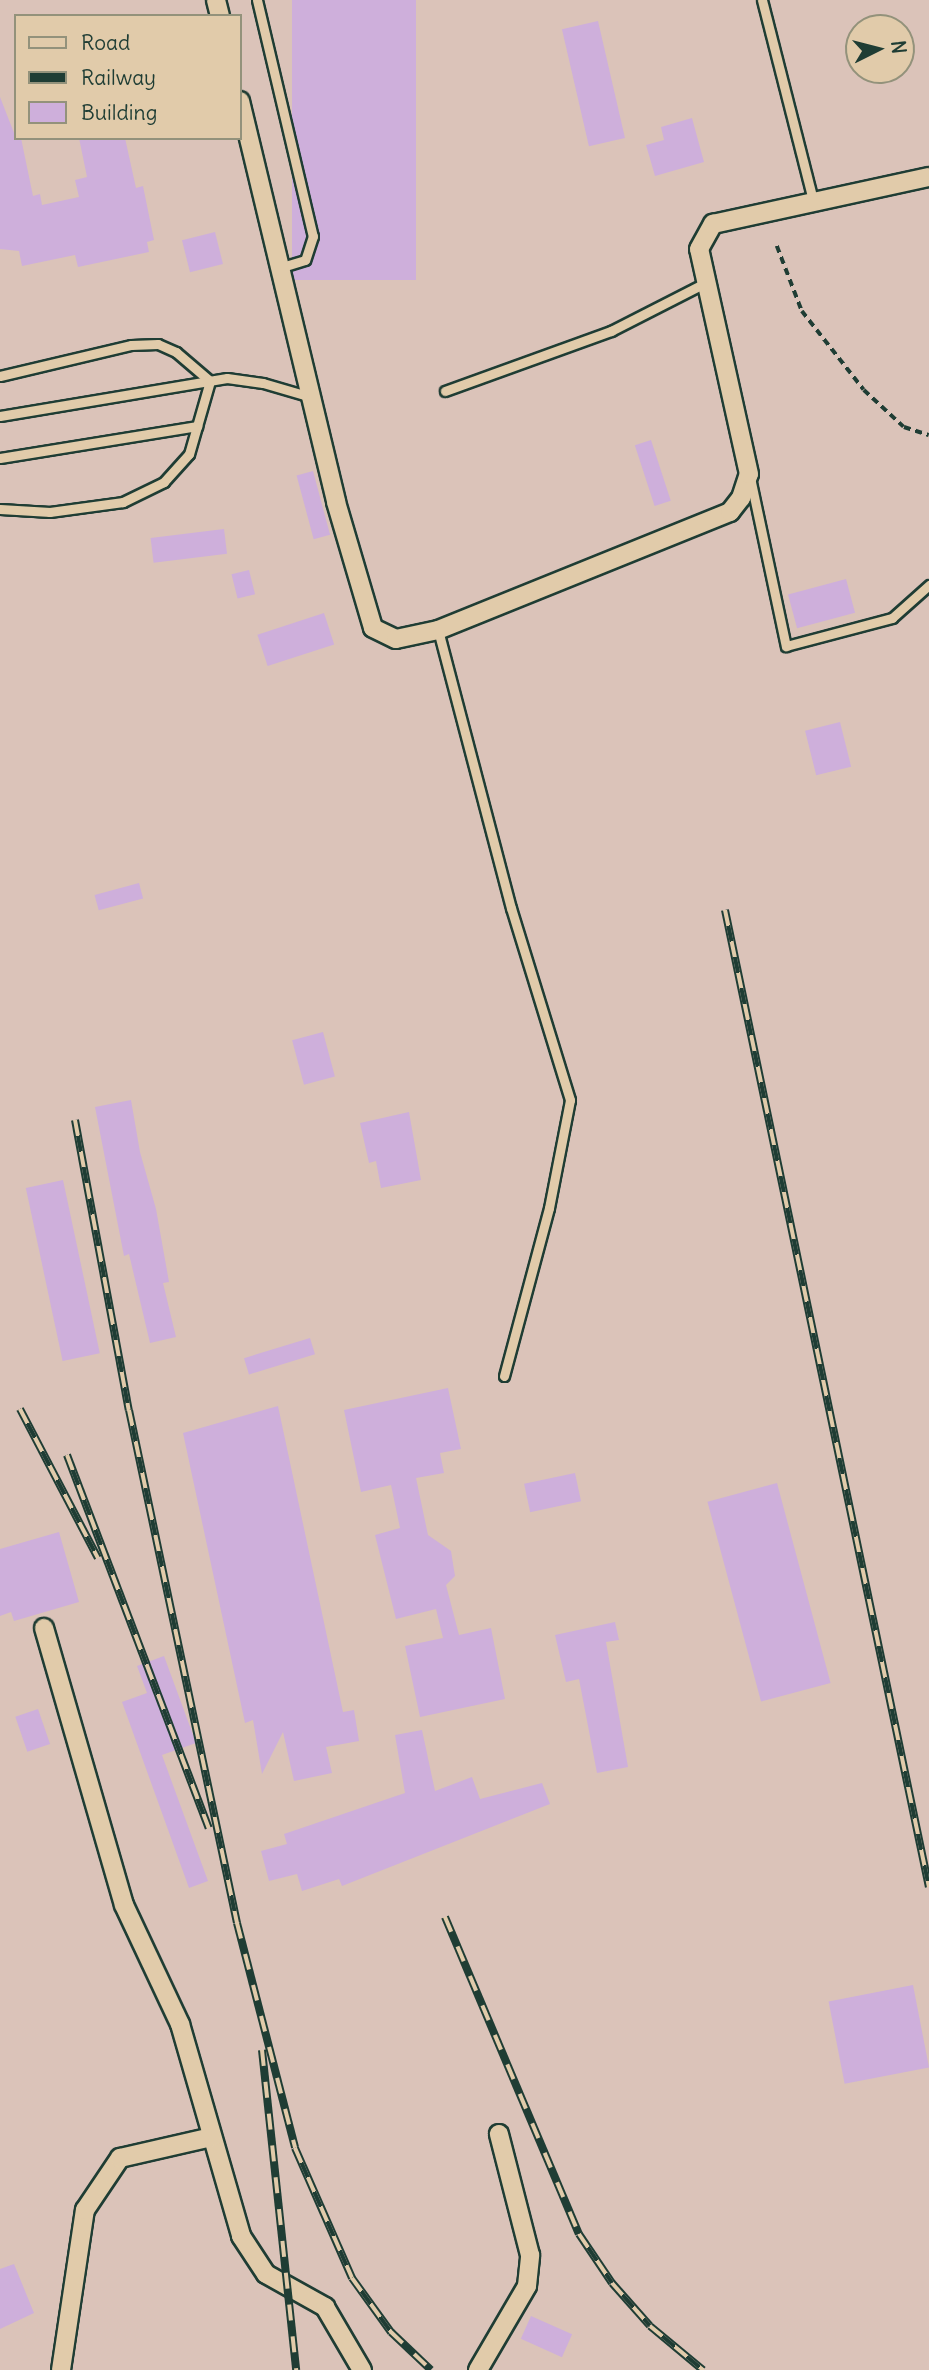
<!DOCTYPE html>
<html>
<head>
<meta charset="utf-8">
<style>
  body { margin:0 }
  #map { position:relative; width:929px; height:2370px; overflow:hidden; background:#e1cbaa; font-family:Delius,sans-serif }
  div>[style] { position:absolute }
  .built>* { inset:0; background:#dbc3b9 }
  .building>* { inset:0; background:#ceafdb; transform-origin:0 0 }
  .path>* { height:3.5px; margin-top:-1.75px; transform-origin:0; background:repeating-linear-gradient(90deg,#1f3d34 0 7px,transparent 0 12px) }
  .roads { filter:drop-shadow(2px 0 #1f3d34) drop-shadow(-2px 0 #1f3d34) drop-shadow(0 2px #1f3d34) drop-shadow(0 -2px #1f3d34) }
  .lane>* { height:9px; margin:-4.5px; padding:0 4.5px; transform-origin:4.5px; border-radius:4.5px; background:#e1cbaa }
  .street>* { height:18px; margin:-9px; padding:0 9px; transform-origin:9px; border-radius:9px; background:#e1cbaa }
  .rail>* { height:8px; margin-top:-4px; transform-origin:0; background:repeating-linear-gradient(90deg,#e1cbaa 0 16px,#1f3d34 0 32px); box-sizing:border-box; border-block:2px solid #1f3d34 }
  span { translate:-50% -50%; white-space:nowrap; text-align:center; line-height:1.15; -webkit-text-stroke:7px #e1cbaa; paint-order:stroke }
  .legend { position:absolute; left:14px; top:14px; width:228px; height:126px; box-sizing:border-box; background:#e1cbaa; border:2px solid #93927b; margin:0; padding:9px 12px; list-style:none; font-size:21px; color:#1f3d34 }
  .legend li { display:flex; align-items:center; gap:14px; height:35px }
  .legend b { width:35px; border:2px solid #93927b }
  .north { position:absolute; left:845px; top:14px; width:70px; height:70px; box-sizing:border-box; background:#e1cbaa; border:2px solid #93927b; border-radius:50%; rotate:84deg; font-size:19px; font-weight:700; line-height:28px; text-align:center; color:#1f3d34 }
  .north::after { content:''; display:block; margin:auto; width:24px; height:32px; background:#1f3d34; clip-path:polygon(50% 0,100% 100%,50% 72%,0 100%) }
</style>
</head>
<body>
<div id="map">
  <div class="built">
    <div style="clip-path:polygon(evenodd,0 0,929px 0,929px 2370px,0 2370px,0 0,16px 16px,240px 16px,240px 138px,16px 138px,16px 16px,0 0,859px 28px,901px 28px,901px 70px,859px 70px,859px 28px)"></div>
  </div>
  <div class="building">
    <div style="left:292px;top:0;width:124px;height:280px"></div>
    <div style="left:598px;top:21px;width:120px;height:37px;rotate:77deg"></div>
    <div style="clip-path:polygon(0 97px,16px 138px,21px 138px,33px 196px,40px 194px,42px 205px,79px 197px,75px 180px,87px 177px,79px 138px,125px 138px,136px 188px,143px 186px,154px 240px,147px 242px,149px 252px,78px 267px,75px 255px,22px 266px,19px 251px,0 249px)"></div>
    <div style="clip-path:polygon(692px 118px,704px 162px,655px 176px,646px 145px,664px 140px,661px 127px)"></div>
    <div style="left:215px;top:232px;width:33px;height:34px;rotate:76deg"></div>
    <div style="left:651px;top:440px;width:64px;height:17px;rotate:72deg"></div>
    <div style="left:313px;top:471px;width:66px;height:17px;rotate:75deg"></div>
    <div style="left:224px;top:529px;width:25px;height:74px;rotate:83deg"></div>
    <div style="left:249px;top:570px;width:25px;height:18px;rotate:76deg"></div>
    <div style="left:846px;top:579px;width:35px;height:60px;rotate:75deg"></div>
    <div style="left:324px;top:613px;width:33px;height:70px;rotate:72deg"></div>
    <div style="left:840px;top:722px;width:46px;height:36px;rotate:76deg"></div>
    <div style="left:139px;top:883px;width:16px;height:46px;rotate:75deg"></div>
    <div style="left:323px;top:1032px;width:46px;height:32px;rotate:75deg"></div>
    <div style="clip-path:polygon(131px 1100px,140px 1152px,156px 1209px,169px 1282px,163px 1283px,176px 1337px,150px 1343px,129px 1254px,124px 1256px,95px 1107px)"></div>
    <div style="clip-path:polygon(409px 1112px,421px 1180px,381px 1188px,376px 1161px,369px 1163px,360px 1123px)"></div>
    <div style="left:63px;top:1180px;width:177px;height:38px;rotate:78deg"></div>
    <div style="left:310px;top:1338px;width:17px;height:69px;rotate:73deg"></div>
    <div style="clip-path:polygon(448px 1388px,461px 1449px,440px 1453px,444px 1473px,416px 1478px,428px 1535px,451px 1551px,455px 1576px,446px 1585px,459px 1635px,491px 1628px,505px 1699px,420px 1717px,405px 1646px,443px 1638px,436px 1609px,396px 1619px,375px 1535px,400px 1528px,391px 1485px,361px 1492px,344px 1410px)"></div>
    <div style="clip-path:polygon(278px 1406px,343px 1712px,354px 1710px,359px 1741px,326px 1747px,332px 1773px,294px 1781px,283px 1732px,262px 1774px,253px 1720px,245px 1723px,183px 1433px)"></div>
    <div style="left:575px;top:1473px;width:29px;height:52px;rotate:78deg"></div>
    <div style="left:777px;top:1483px;width:207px;height:72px;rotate:75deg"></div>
    <div style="clip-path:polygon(59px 1532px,79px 1602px,14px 1621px,11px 1612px,0 1616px,0 1549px)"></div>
    <div style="clip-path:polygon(615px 1622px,619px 1640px,606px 1642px,628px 1767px,597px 1773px,579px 1679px,566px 1682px,555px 1635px)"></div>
    <div style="clip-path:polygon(164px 1656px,196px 1743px,162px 1755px,208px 1881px,189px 1888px,122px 1702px,147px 1693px,137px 1666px)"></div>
    <div style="left:38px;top:1709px;width:37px;height:24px;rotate:71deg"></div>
    <div style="clip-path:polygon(422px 1730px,435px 1791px,472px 1777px,480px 1799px,542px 1783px,550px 1804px,342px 1886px,339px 1879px,302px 1891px,297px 1874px,269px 1881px,261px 1851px,287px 1844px,284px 1834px,405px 1793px,395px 1735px)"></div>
    <div style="left:913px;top:1985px;width:84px;height:86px;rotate:79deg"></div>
    <div style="clip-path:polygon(14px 2264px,34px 2313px,0 2329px,0 2269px)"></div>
    <div style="left:531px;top:2316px;width:45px;height:25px;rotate:24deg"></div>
  </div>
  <div class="path">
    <div style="left:777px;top:246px;width:70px;rotate:69deg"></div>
    <div style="left:802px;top:311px;width:100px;rotate:51.9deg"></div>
    <div style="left:864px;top:390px;width:54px;rotate:42.8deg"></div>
    <div style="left:904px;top:427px;width:26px;rotate:18deg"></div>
  </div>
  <div class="roads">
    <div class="lane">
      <div style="left:257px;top:0;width:243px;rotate:76.7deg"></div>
      <div style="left:313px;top:236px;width:25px;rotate:108deg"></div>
      <div style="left:305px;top:260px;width:27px;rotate:163deg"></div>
      <div style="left:762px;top:0;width:211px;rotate:75.7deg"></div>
      <div style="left:0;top:376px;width:135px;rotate:-13.3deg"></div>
      <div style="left:131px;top:345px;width:27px;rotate:-2deg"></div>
      <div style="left:158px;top:344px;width:20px;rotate:24deg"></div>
      <div style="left:176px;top:352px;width:45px;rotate:40.5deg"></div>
      <div style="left:210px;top:381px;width:76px;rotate:106deg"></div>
      <div style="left:189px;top:454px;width:38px;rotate:132deg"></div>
      <div style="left:164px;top:482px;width:46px;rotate:154deg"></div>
      <div style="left:123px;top:502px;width:74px;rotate:172.2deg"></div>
      <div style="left:50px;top:512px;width:50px;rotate:-176.6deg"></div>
      <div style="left:445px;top:391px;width:177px;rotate:-19.9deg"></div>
      <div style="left:611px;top:331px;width:106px;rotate:-27.1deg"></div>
      <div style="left:0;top:416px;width:230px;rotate:-9.5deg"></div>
      <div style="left:227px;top:378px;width:36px;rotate:8deg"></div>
      <div style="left:263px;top:383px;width:50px;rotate:16.3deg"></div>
      <div style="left:0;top:458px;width:200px;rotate:-9.2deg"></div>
      <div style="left:751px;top:482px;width:168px;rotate:78deg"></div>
      <div style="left:786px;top:646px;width:110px;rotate:-14.8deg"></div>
      <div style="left:892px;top:618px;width:50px;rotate:-41.7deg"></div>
      <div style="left:438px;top:630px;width:287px;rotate:75.3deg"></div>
      <div style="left:511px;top:908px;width:201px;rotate:72.9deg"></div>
      <div style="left:570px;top:1100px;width:110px;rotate:101deg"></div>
      <div style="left:549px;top:1208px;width:174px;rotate:105deg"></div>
    </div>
    <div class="street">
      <div style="left:216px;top:0;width:16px;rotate:76deg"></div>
      <div style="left:240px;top:101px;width:412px;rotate:76.5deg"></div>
      <div style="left:336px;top:502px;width:131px;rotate:73.6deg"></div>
      <div style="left:373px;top:628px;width:25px;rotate:26deg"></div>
      <div style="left:396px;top:639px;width:43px;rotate:-12.1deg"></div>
      <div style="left:438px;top:630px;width:315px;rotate:-22deg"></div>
      <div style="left:730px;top:512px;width:18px;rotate:-52deg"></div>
      <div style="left:741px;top:498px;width:25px;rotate:-72deg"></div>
      <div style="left:749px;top:474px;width:230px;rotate:-102.5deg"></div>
      <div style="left:699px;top:249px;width:29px;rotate:-61deg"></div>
      <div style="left:713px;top:224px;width:221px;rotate:-12.3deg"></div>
      <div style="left:44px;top:1628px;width:288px;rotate:73.9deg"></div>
      <div style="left:124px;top:1905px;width:132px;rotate:64.8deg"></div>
      <div style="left:180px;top:2024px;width:221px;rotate:73.9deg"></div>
      <div style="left:241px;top:2236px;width:45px;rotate:56.7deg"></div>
      <div style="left:266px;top:2274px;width:68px;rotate:29.2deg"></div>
      <div style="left:325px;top:2307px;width:73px;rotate:59.6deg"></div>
      <div style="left:61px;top:2370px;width:162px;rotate:-81.5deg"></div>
      <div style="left:85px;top:2210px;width:63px;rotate:-56.1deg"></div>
      <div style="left:120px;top:2158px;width:94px;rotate:-12.9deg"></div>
      <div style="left:478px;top:2370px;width:97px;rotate:-59.7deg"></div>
      <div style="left:527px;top:2286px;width:31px;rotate:-84deg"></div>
      <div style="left:530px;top:2255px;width:125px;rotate:-104.4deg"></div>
    </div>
  </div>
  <div class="rail">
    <div style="left:725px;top:910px;width:998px;rotate:78.21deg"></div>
    <div style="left:75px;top:1120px;width:295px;rotate:79.5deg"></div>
    <div style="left:129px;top:1410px;width:524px;rotate:78.11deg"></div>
    <div style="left:237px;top:1923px;width:232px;rotate:75.5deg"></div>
    <div style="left:295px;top:2148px;width:142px;rotate:66.3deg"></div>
    <div style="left:352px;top:2278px;width:67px;rotate:54.2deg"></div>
    <div style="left:391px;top:2332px;width:55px;rotate:43.5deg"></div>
    <div style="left:20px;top:1409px;width:168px;rotate:62.4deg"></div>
    <div style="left:67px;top:1455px;width:399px;rotate:69.2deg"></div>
    <div style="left:445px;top:1917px;width:344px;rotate:67.1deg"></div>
    <div style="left:579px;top:2234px;width:59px;rotate:56deg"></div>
    <div style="left:612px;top:2283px;width:57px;rotate:48.5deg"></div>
    <div style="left:650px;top:2326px;width:69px;rotate:39.7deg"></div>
    <div style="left:262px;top:2050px;width:322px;rotate:83.9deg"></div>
  </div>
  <ul class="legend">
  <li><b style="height:9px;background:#e1cbaa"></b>Road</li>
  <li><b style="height:9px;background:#1f3d34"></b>Railway</li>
  <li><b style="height:19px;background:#ceafdb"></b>Building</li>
  </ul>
  <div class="north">N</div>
</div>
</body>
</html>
